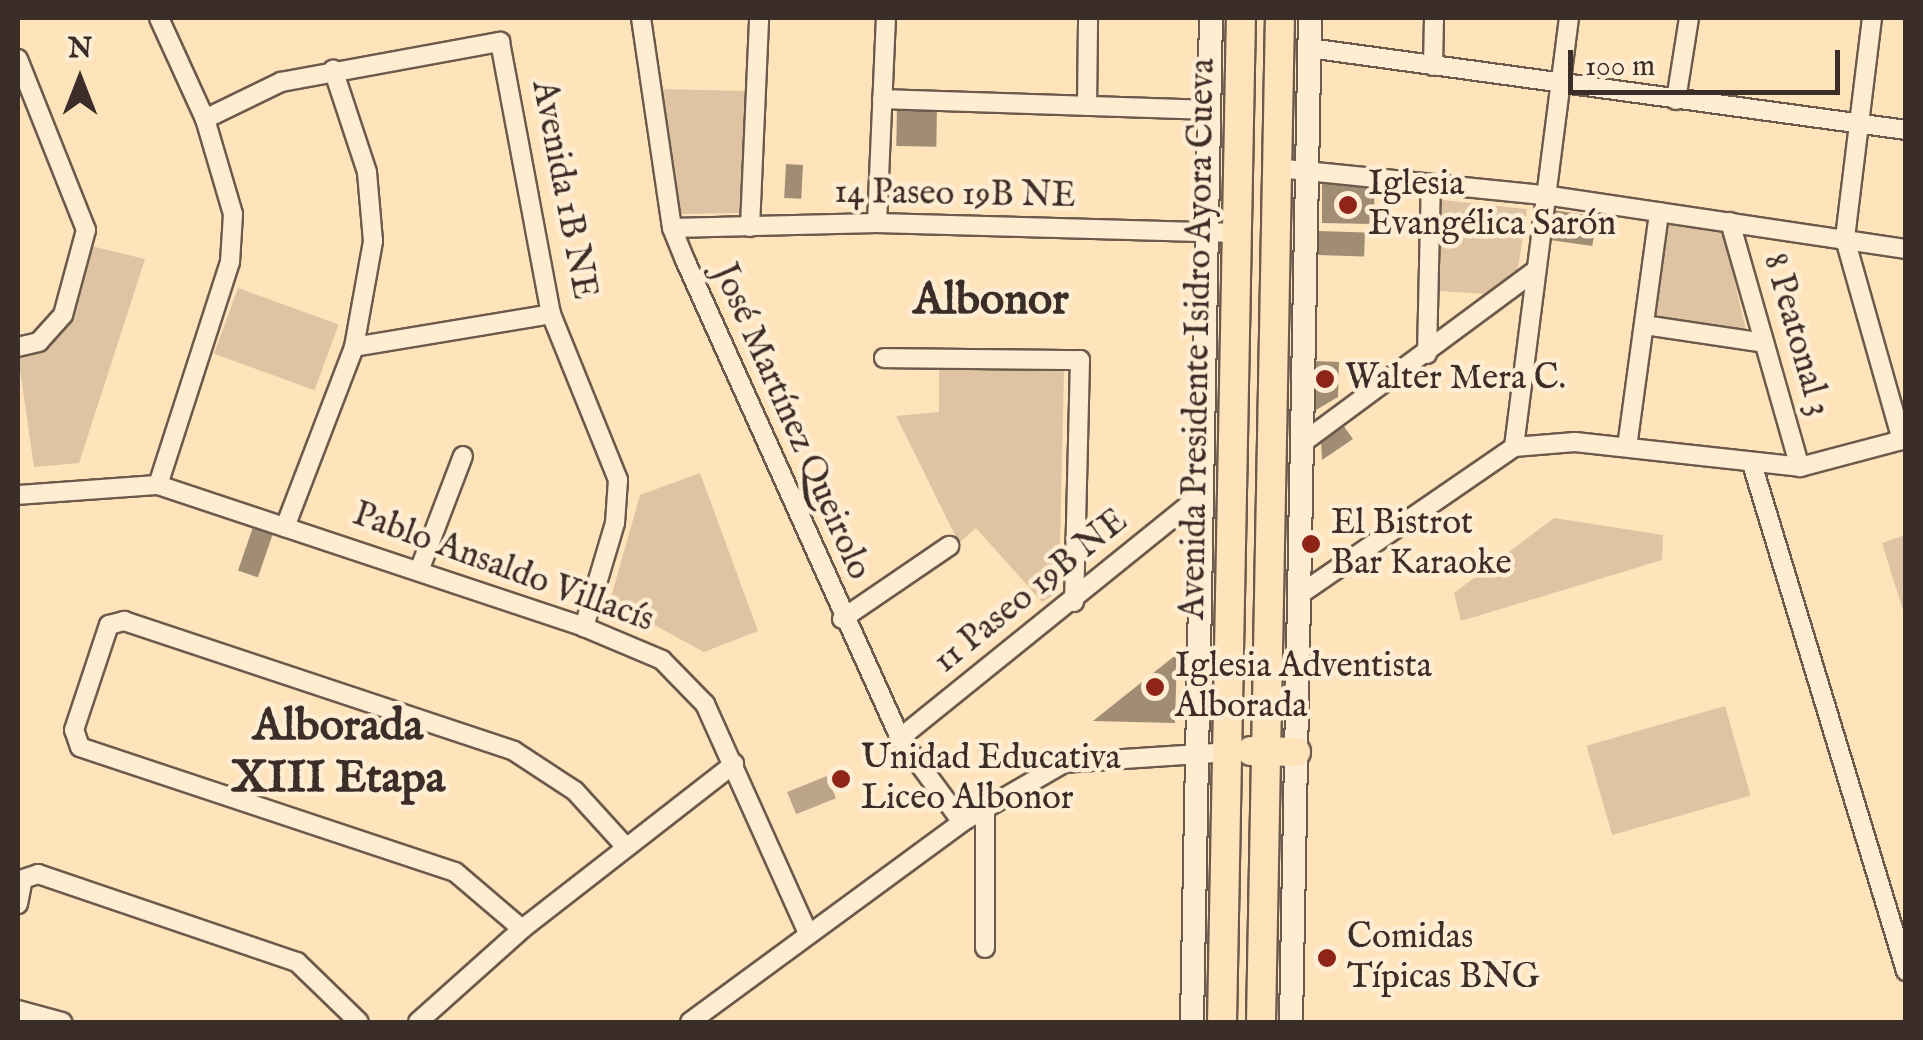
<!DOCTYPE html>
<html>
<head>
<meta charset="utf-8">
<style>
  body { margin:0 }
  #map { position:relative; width:1923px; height:1040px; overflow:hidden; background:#ffe3bb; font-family:"IM FELL English",serif }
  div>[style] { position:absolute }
  .green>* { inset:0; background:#dec4a2; transform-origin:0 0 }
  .water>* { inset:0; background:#bca589; transform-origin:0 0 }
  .building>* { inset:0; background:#a18c74; transform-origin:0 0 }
  .roads { filter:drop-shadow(2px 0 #6c5a4c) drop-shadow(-2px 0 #6c5a4c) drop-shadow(0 2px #6c5a4c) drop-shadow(0 -2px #6c5a4c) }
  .minor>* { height:18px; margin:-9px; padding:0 9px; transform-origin:9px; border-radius:9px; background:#ffedd3 }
  .secondary>* { height:22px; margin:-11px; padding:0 11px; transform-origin:11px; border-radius:11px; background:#ffedd3 }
  .primary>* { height:28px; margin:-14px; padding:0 14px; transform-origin:14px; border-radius:14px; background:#ffe3bb }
  .dots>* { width:28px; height:28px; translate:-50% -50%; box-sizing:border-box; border:5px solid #ffedd3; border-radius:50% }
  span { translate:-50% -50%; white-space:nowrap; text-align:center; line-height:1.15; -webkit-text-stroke:9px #ffedd3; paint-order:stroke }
  .poi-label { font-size:35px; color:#3b2d27 }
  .left { translate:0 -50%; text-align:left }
  .street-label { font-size:35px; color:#3b2d27 }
  .district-label { font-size:45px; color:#3b2d27; font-weight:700 }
  .frame { position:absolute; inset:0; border:20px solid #3b2d27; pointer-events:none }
  .north { position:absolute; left:30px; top:30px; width:100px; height:100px; -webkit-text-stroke:8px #ffedd3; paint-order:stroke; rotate:0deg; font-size:28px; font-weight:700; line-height:40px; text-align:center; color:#3b2d27 }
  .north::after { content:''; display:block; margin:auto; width:35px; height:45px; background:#3b2d27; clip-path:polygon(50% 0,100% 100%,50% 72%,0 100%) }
  .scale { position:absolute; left:1568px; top:50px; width:272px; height:45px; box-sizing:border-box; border:5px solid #3b2d27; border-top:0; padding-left:12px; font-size:30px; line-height:35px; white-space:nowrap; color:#3b2d27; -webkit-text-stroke:8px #ffedd3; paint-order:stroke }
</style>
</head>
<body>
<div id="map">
  <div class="green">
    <div style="clip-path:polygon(657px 89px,749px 91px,743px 213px,676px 214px)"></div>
    <div style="clip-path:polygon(1442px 200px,1527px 209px,1518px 269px,1487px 294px,1439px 291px)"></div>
    <div style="clip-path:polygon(1663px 222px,1723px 232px,1746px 330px,1652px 315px)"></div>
    <div style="clip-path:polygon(87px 245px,145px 259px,79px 463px,34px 467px,18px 356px,37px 352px,66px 322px)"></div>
    <div style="left:238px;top:288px;width:107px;height:70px;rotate:20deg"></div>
    <div style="clip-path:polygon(1064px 369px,1059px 591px,1042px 602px,976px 528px,959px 543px,896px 416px,939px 412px,939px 370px)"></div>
    <div style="clip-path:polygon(700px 473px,758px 631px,704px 652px,610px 601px,640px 495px)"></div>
    <div style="clip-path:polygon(1554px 518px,1663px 535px,1662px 560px,1461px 621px,1454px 593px)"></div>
    <div style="clip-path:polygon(1905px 535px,1906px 535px,1905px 617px,1882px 543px)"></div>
    <div style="left:1725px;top:706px;width:93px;height:144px;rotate:74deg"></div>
  </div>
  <div class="water">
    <div style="left:827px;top:776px;width:24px;height:43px;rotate:68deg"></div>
  </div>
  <div class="building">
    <div style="left:897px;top:106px;width:40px;height:40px;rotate:1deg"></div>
    <div style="left:786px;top:164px;width:17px;height:34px;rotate:3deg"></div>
    <div style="clip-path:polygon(1322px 180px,1375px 188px,1373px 224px,1322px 223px)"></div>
    <div style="left:1552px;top:210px;width:45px;height:30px;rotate:8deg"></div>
    <div style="left:1319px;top:231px;width:46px;height:24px;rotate:2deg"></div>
    <div style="clip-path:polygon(1313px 361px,1339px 362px,1338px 397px,1311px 413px)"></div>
    <div style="clip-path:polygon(1343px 425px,1353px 439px,1322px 460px,1321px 440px)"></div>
    <div style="left:253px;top:527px;width:21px;height:46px;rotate:19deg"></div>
    <div style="clip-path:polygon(1177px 654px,1175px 723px,1093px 721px)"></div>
  </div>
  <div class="roads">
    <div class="minor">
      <div style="left:641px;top:18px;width:212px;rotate:81.6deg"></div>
      <div style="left:672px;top:228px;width:35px;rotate:68deg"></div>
      <div style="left:685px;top:260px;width:524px;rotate:65.78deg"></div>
      <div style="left:900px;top:738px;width:104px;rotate:53.6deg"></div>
      <div style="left:1872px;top:18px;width:223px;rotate:97deg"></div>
      <div style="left:1845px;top:239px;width:209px;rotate:74.2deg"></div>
      <div style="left:1309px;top:48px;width:603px;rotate:7.82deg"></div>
      <div style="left:18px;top:59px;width:184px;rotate:68.3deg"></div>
      <div style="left:86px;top:230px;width:88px;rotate:105.1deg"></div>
      <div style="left:63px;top:315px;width:36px;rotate:132deg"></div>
      <div style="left:39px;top:342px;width:22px;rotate:167deg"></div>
      <div style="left:1433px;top:66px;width:48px;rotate:-88.8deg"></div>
      <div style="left:882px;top:99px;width:328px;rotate:1.9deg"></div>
      <div style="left:1676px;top:100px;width:83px;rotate:-81deg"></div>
      <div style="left:1087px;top:106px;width:88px;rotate:-89.3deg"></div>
      <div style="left:205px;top:119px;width:85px;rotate:-26deg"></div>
      <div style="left:281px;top:82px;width:223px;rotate:-10.4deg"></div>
      <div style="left:500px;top:42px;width:277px;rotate:79.4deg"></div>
      <div style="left:551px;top:314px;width:179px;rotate:68deg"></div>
      <div style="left:618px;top:480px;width:43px;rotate:94deg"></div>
      <div style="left:615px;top:523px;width:109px;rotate:106.6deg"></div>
      <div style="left:1277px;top:168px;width:268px;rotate:5.8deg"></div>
      <div style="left:1544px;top:195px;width:366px;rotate:8.5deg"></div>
      <div style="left:1730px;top:222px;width:255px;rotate:74.1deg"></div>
      <div style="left:877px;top:223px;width:205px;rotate:-87.5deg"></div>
      <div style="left:750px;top:227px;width:209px;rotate:-87.5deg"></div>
      <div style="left:672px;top:228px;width:205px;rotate:-1.4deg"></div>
      <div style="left:877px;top:223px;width:361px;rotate:1.6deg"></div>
      <div style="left:1644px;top:325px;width:121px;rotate:8.5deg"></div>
      <div style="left:354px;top:347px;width:200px;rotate:-9.5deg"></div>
      <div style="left:1427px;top:354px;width:170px;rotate:-88.7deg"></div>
      <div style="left:884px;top:358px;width:196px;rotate:0.6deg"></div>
      <div style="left:1080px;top:360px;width:242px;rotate:91.4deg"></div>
      <div style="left:1301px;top:444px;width:291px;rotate:-36.5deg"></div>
      <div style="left:1514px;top:447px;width:433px;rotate:-82.7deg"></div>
      <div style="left:1627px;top:447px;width:237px;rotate:-82.2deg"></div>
      <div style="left:1753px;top:467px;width:527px;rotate:73.11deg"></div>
      <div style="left:158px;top:485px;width:234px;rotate:-72.1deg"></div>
      <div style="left:230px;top:262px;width:48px;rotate:-86.4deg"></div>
      <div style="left:233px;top:214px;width:99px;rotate:-106.4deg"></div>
      <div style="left:205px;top:119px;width:111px;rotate:-114.5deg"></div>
      <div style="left:18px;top:495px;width:140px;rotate:-4.1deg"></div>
      <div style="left:158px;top:485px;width:449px;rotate:18.4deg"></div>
      <div style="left:584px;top:627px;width:85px;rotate:22.9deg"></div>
      <div style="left:662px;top:660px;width:62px;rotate:45.7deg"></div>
      <div style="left:705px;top:704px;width:251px;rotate:65.8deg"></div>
      <div style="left:285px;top:527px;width:193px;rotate:-69deg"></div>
      <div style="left:354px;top:347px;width:108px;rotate:-79.8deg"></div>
      <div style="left:373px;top:241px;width:69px;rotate:-95deg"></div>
      <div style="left:367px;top:172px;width:108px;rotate:-108.3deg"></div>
      <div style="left:419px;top:571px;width:123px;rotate:-69.1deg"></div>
      <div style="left:1299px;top:595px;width:261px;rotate:-34.5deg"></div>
      <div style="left:1514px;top:447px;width:61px;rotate:-4.7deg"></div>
      <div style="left:1575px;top:442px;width:226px;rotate:6.3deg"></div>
      <div style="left:1800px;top:467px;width:110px;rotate:-14.8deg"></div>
      <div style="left:842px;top:619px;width:130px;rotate:-34.3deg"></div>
      <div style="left:900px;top:738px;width:388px;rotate:-38.9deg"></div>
      <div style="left:18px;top:904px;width:25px;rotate:-79deg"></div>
      <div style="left:23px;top:879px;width:16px;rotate:-18deg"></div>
      <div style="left:38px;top:874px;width:274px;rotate:18.8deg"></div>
      <div style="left:297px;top:962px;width:86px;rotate:44.1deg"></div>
      <div style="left:522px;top:929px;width:88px;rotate:-139.6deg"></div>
      <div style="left:455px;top:872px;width:395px;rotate:-161.6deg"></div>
      <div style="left:80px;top:747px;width:18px;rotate:-109deg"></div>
      <div style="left:74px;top:730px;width:111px;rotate:-71.6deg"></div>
      <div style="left:109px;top:625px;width:16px;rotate:-15deg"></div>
      <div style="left:124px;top:621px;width:411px;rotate:18.4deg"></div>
      <div style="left:514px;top:751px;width:73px;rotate:33.3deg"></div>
      <div style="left:575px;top:791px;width:76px;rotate:47.7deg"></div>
      <div style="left:985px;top:948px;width:142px;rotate:-90deg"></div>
      <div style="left:18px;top:1010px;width:46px;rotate:15.3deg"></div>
      <div style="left:418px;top:1022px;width:140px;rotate:-41.8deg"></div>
      <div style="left:522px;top:929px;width:269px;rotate:-37.9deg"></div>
      <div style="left:690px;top:1022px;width:338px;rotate:-36.3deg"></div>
      <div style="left:962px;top:822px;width:118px;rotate:-30deg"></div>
      <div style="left:1064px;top:763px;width:165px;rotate:-3.8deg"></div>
    </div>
    <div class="secondary">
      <div style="left:1192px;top:1022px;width:1004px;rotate:-88.92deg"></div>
      <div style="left:1291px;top:1022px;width:1004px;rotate:-88.92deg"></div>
    </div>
    <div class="primary">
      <div style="left:1251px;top:751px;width:45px;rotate:1.3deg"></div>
      <div style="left:1222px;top:1022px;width:1004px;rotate:-88.92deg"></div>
      <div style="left:1261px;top:1022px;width:1004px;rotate:-88.92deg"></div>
    </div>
  </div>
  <div class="dots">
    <div style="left:1348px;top:205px;background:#8f2418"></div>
    <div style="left:1325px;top:379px;background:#8f2418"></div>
    <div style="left:1311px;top:544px;background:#8f2418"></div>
    <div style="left:1155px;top:687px;background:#8f2418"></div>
    <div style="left:841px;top:779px;background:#8f2418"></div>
    <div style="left:1327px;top:958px;background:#8f2418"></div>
  </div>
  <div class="poi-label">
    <span class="left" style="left:1368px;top:205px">Iglesia<br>Evangélica Sarón</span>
    <span class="left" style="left:1345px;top:379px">Walter Mera C.</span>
    <span class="left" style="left:1331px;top:544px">El Bistrot<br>Bar Karaoke</span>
    <span class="left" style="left:1175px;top:687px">Iglesia Adventista<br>Alborada</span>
    <span class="left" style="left:861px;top:779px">Unidad Educativa<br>Liceo Albonor</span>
    <span class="left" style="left:1347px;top:958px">Comidas<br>Típicas BNG</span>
  </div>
  <div class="street-label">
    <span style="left:563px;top:190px;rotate:79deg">Avenida 1B NE</span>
    <span style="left:955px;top:195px;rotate:1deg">14 Paseo 19B NE</span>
    <span style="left:1796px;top:335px;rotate:74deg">8 Peatonal 3</span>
    <span style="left:1199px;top:339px;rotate:-89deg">Avenida Presidente Isidro Ayora Cueva</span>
    <span style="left:791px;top:422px;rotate:66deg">José Martínez Queirolo</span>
    <span style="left:503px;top:568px;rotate:20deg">Pablo Ansaldo Villacís</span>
    <span style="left:1031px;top:592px;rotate:-39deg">11 Paseo 19B NE</span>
  </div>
  <div class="district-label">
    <span style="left:991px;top:301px">Albonor</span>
    <span style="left:338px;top:753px">Alborada<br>XIII Etapa</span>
  </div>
  <div class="frame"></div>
  <div class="north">N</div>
  <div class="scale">100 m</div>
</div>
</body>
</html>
